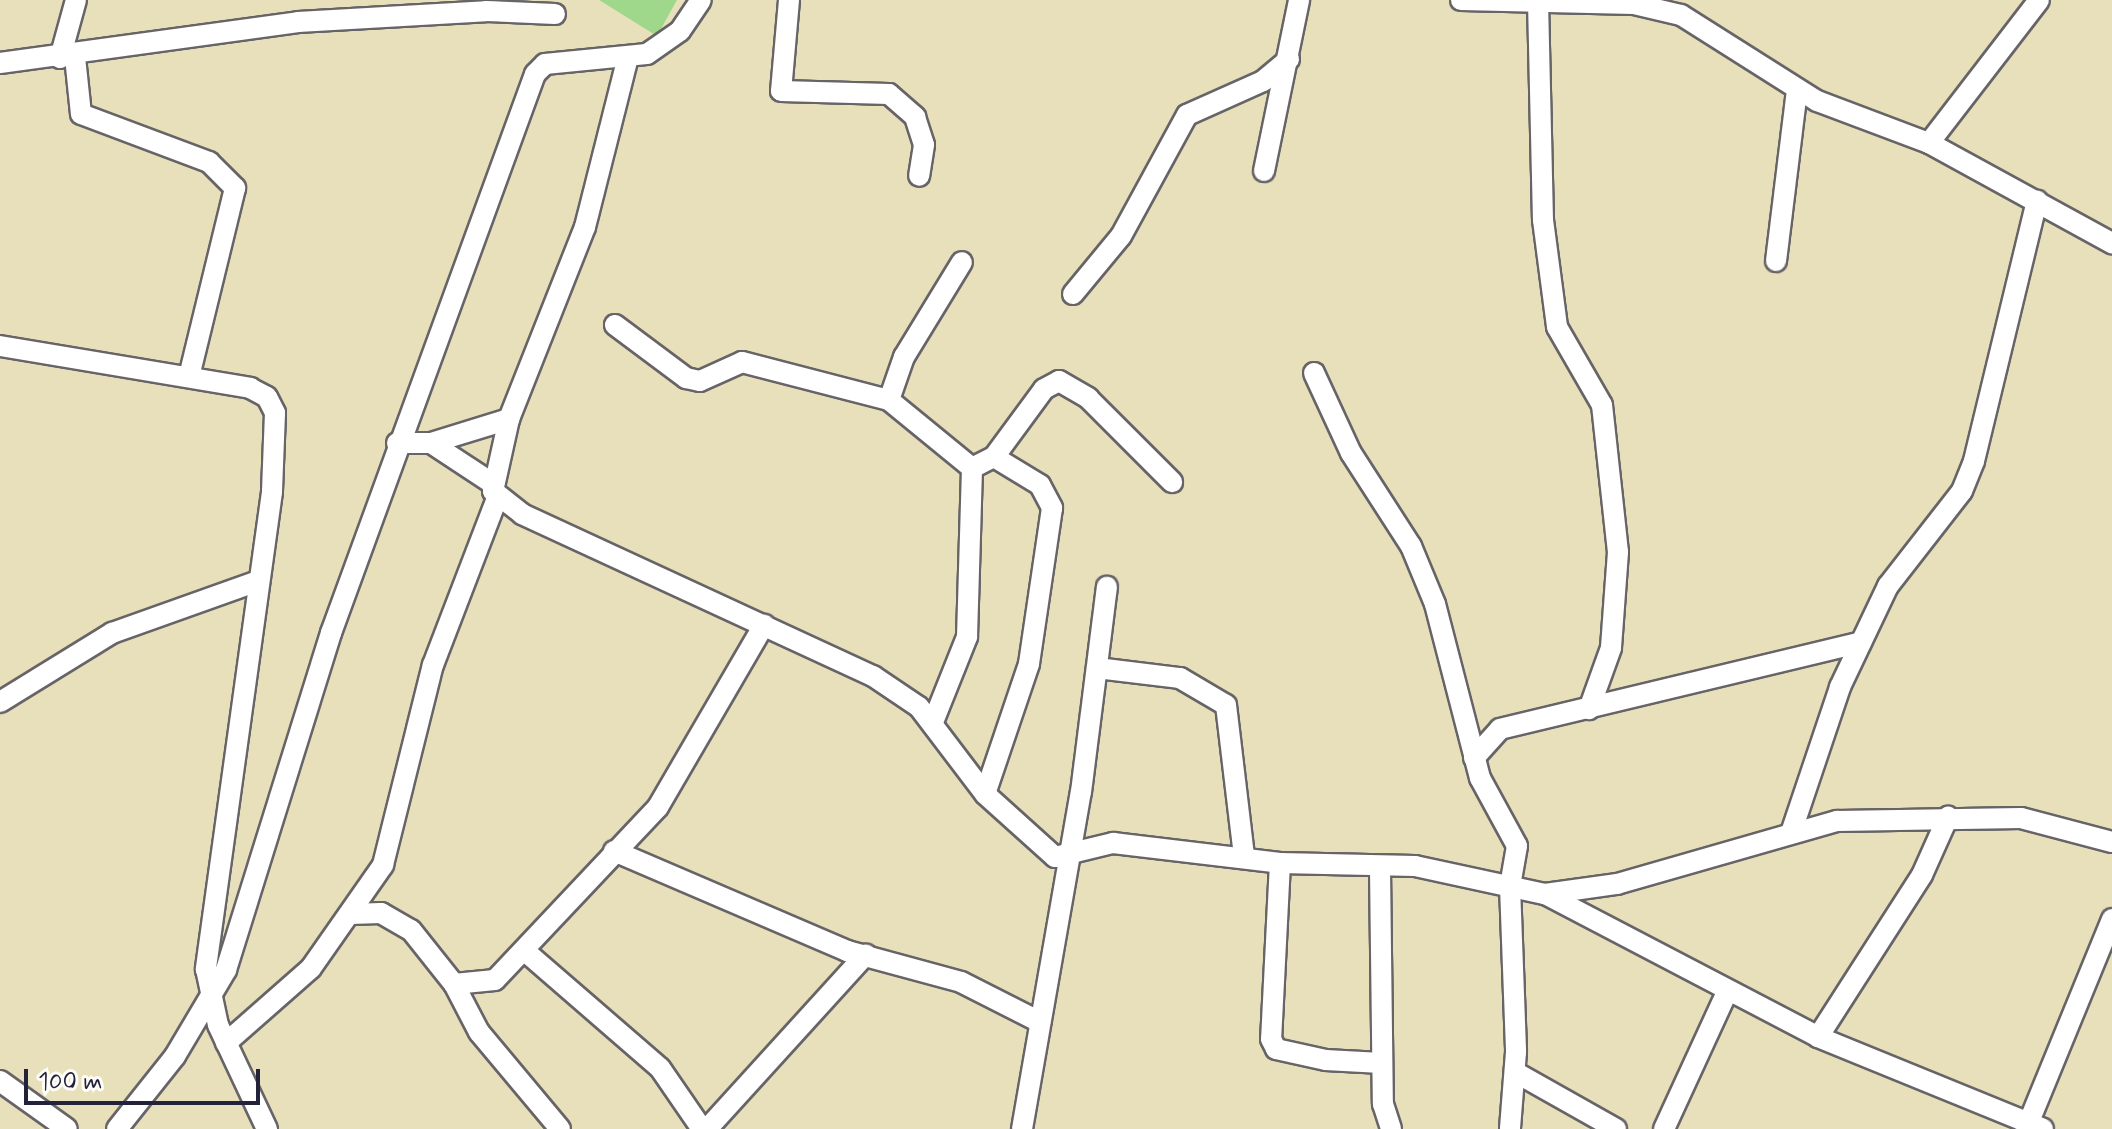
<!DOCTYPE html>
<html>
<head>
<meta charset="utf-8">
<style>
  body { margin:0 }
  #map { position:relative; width:2112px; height:1129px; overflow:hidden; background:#e8e0bb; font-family:Mynerve,sans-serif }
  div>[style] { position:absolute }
  .green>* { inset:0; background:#9fd88b }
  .roads { filter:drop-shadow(2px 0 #676468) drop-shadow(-2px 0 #676468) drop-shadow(0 2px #676468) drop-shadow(0 -2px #676468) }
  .minor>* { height:20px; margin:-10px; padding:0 10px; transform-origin:10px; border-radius:10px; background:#fff }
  span { translate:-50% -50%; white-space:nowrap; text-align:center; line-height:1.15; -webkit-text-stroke:8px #fdfcf7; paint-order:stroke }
  .scale { position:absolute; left:24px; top:1069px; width:236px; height:36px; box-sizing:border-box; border:4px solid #22223b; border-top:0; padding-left:10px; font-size:24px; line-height:28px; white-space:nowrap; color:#22223b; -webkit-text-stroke:6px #fdfcf7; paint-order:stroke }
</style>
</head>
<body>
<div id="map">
  <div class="green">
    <div style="clip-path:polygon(599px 0,677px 0,657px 36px)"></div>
  </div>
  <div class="roads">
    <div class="minor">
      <div style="left:789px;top:0;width:91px;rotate:95deg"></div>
      <div style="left:781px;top:91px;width:108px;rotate:1.6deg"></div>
      <div style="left:889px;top:94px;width:35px;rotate:41deg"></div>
      <div style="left:915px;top:117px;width:29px;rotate:72deg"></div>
      <div style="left:924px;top:145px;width:31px;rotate:99deg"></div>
      <div style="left:1461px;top:0;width:173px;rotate:1.3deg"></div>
      <div style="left:1634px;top:4px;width:48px;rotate:13.2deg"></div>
      <div style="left:1681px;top:15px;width:161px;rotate:32.3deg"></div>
      <div style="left:1817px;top:101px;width:120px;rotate:20.6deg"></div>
      <div style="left:1929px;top:143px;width:209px;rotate:28.7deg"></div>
      <div style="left:1538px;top:1px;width:219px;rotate:88.7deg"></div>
      <div style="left:1543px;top:220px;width:108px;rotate:82.5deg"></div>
      <div style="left:1557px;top:327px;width:90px;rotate:60deg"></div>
      <div style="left:1602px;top:405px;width:148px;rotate:83.8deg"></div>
      <div style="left:1618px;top:552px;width:96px;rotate:94.2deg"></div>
      <div style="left:1611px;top:648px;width:65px;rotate:109.8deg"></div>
      <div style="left:75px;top:57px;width:57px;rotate:84deg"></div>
      <div style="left:81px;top:114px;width:137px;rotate:20.6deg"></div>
      <div style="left:209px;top:162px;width:37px;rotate:45deg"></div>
      <div style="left:235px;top:188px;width:194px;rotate:103.7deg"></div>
      <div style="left:60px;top:58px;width:60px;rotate:-74.6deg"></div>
      <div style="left:627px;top:61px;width:171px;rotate:104.2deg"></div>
      <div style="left:585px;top:227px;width:206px;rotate:111.6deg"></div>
      <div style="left:509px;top:419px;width:74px;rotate:102.5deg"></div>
      <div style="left:493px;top:491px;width:37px;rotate:38deg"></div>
      <div style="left:522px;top:514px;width:387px;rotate:24.8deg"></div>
      <div style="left:873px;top:676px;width:55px;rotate:34deg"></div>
      <div style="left:919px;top:707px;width:109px;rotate:52.8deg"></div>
      <div style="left:985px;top:794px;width:94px;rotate:42deg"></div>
      <div style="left:1055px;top:857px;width:60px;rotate:-13.6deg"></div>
      <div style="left:1113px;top:843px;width:168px;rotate:6.8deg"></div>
      <div style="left:1280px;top:863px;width:135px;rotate:1.3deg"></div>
      <div style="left:1415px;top:866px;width:133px;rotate:12.2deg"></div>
      <div style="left:1545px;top:894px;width:73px;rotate:-7.9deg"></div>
      <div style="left:1617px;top:884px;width:229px;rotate:-16deg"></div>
      <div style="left:1837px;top:821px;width:184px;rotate:-0.9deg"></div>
      <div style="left:2021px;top:818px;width:94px;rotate:14.8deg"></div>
      <div style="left:0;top:63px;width:301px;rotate:-7.8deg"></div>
      <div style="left:298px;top:22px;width:188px;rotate:-3.3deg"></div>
      <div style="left:486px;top:11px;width:69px;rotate:2.5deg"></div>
      <div style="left:1929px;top:143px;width:180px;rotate:-52.4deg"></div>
      <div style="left:1264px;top:171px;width:175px;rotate:-78.4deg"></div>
      <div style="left:1776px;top:261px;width:172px;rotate:-83deg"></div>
      <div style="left:1073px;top:294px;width:75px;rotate:-50.4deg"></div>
      <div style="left:1121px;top:236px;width:138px;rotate:-61.4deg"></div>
      <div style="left:1187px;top:115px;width:83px;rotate:-24.1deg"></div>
      <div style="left:1263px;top:81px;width:34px;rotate:-40deg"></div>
      <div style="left:615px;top:325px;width:89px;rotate:36.7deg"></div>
      <div style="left:686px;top:378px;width:14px;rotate:12deg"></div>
      <div style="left:700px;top:381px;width:46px;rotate:-24.3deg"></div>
      <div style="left:742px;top:362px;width:152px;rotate:14.5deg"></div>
      <div style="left:0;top:346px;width:254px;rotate:9.5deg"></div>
      <div style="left:250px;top:388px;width:19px;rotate:28deg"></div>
      <div style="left:267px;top:397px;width:18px;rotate:63deg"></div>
      <div style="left:275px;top:413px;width:79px;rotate:92.2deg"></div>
      <div style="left:272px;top:492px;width:482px;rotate:97.9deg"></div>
      <div style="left:206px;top:969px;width:57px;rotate:77.9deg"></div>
      <div style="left:218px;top:1025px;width:115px;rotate:64.8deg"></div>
      <div style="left:1314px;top:373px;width:88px;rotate:65.2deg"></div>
      <div style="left:1351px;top:453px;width:111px;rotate:57.2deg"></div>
      <div style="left:1411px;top:546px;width:63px;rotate:67.5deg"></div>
      <div style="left:1435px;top:604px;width:180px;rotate:75.5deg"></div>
      <div style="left:1480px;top:778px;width:77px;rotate:61.4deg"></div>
      <div style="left:1517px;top:846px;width:41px;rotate:99.9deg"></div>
      <div style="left:1510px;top:886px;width:166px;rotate:87.9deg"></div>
      <div style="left:1516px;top:1052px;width:77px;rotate:94.5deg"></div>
      <div style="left:397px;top:443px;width:34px"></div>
      <div style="left:431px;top:443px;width:73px;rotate:33.3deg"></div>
      <div style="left:431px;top:443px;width:82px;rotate:-17.1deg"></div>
      <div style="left:994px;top:457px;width:84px;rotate:-53.7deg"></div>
      <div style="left:1044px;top:389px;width:17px;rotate:-28deg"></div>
      <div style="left:1059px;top:381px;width:34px;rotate:30deg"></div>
      <div style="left:1088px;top:398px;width:119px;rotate:45deg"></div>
      <div style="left:972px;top:468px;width:25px;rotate:-27deg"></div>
      <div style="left:994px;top:457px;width:54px;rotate:31.3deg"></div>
      <div style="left:1040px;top:485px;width:26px;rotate:62deg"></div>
      <div style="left:1052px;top:508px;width:158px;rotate:98.4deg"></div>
      <div style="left:1029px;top:664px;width:137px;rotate:108.7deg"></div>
      <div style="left:1097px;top:668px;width:84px;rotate:6.9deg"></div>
      <div style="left:1180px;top:678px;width:53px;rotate:30.4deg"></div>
      <div style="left:1226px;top:705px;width:153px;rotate:83.2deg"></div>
      <div style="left:0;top:702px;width:132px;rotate:-31.6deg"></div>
      <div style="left:112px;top:633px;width:152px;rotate:-19.6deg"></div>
      <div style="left:933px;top:722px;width:92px;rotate:-68.2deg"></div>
      <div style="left:967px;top:637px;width:169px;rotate:-88.3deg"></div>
      <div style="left:972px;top:468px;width:107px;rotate:-140.7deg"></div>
      <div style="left:889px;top:400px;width:46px;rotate:-70.8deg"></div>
      <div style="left:904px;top:357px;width:111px;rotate:-58.6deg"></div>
      <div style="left:1474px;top:758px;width:39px;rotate:-48deg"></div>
      <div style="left:1500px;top:729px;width:371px;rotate:-13.5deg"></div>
      <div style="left:1792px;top:830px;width:151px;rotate:-71.4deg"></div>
      <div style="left:1840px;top:687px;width:112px;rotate:-64.6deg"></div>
      <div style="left:1888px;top:586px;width:120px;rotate:-52.1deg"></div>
      <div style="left:1962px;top:491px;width:32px;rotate:-68deg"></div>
      <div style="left:1974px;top:461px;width:268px;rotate:-76.4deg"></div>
      <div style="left:614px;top:851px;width:254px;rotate:23.2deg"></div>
      <div style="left:847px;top:951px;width:118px;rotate:15.2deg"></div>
      <div style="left:961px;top:982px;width:89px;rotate:26.9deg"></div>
      <div style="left:1280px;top:863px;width:176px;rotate:92.9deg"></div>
      <div style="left:1271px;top:1039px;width:11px;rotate:63deg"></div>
      <div style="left:1276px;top:1049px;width:51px;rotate:12.4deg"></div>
      <div style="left:1326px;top:1060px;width:55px;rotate:3.1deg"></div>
      <div style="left:1380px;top:869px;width:235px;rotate:89.3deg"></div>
      <div style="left:1383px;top:1104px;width:26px;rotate:72deg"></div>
      <div style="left:1545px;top:894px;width:308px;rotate:27.6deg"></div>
      <div style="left:1818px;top:1037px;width:243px;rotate:22.2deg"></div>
      <div style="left:350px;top:914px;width:31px;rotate:-2deg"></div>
      <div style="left:381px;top:913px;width:34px;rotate:30deg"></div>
      <div style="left:411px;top:930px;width:69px;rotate:51.5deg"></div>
      <div style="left:454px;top:984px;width:54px;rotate:62.5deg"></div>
      <div style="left:479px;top:1032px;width:126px;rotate:50.1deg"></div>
      <div style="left:526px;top:952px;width:177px;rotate:40.9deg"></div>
      <div style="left:660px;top:1068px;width:74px;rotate:55.5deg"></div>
      <div style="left:454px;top:984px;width:41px;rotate:-5.6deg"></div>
      <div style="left:495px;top:980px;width:238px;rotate:-46.7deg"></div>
      <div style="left:658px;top:807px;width:211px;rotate:-59.8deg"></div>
      <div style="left:1818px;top:1037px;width:193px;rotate:-57.3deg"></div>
      <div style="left:1922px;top:875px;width:64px;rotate:-65.9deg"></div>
      <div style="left:226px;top:1043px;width:113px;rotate:-41.4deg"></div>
      <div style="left:311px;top:968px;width:126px;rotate:-55deg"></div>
      <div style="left:383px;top:865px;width:206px;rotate:-76deg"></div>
      <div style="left:433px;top:665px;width:179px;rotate:-69deg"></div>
      <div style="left:1515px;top:1072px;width:116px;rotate:29.4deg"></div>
      <div style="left:0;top:1081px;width:82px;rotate:35.6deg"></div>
      <div style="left:117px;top:1129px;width:93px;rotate:-51.5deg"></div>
      <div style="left:175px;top:1056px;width:100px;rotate:-59.3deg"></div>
      <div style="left:226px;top:970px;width:353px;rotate:-72.7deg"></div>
      <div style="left:331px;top:633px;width:595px;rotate:-69.95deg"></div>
      <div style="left:535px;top:74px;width:14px;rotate:-45deg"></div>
      <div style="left:545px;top:64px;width:102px;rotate:-5.6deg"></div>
      <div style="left:647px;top:54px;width:40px;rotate:-34.9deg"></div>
      <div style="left:680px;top:31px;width:37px;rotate:-56deg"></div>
      <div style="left:707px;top:1129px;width:236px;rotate:-47.7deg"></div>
      <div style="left:1022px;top:1129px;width:342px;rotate:-80.1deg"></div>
      <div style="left:1081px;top:792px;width:207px;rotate:-82.8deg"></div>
      <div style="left:1664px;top:1129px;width:151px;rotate:-65.3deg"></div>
      <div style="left:2026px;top:1129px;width:227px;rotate:-67.7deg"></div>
    </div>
  </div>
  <div class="scale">100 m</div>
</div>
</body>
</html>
